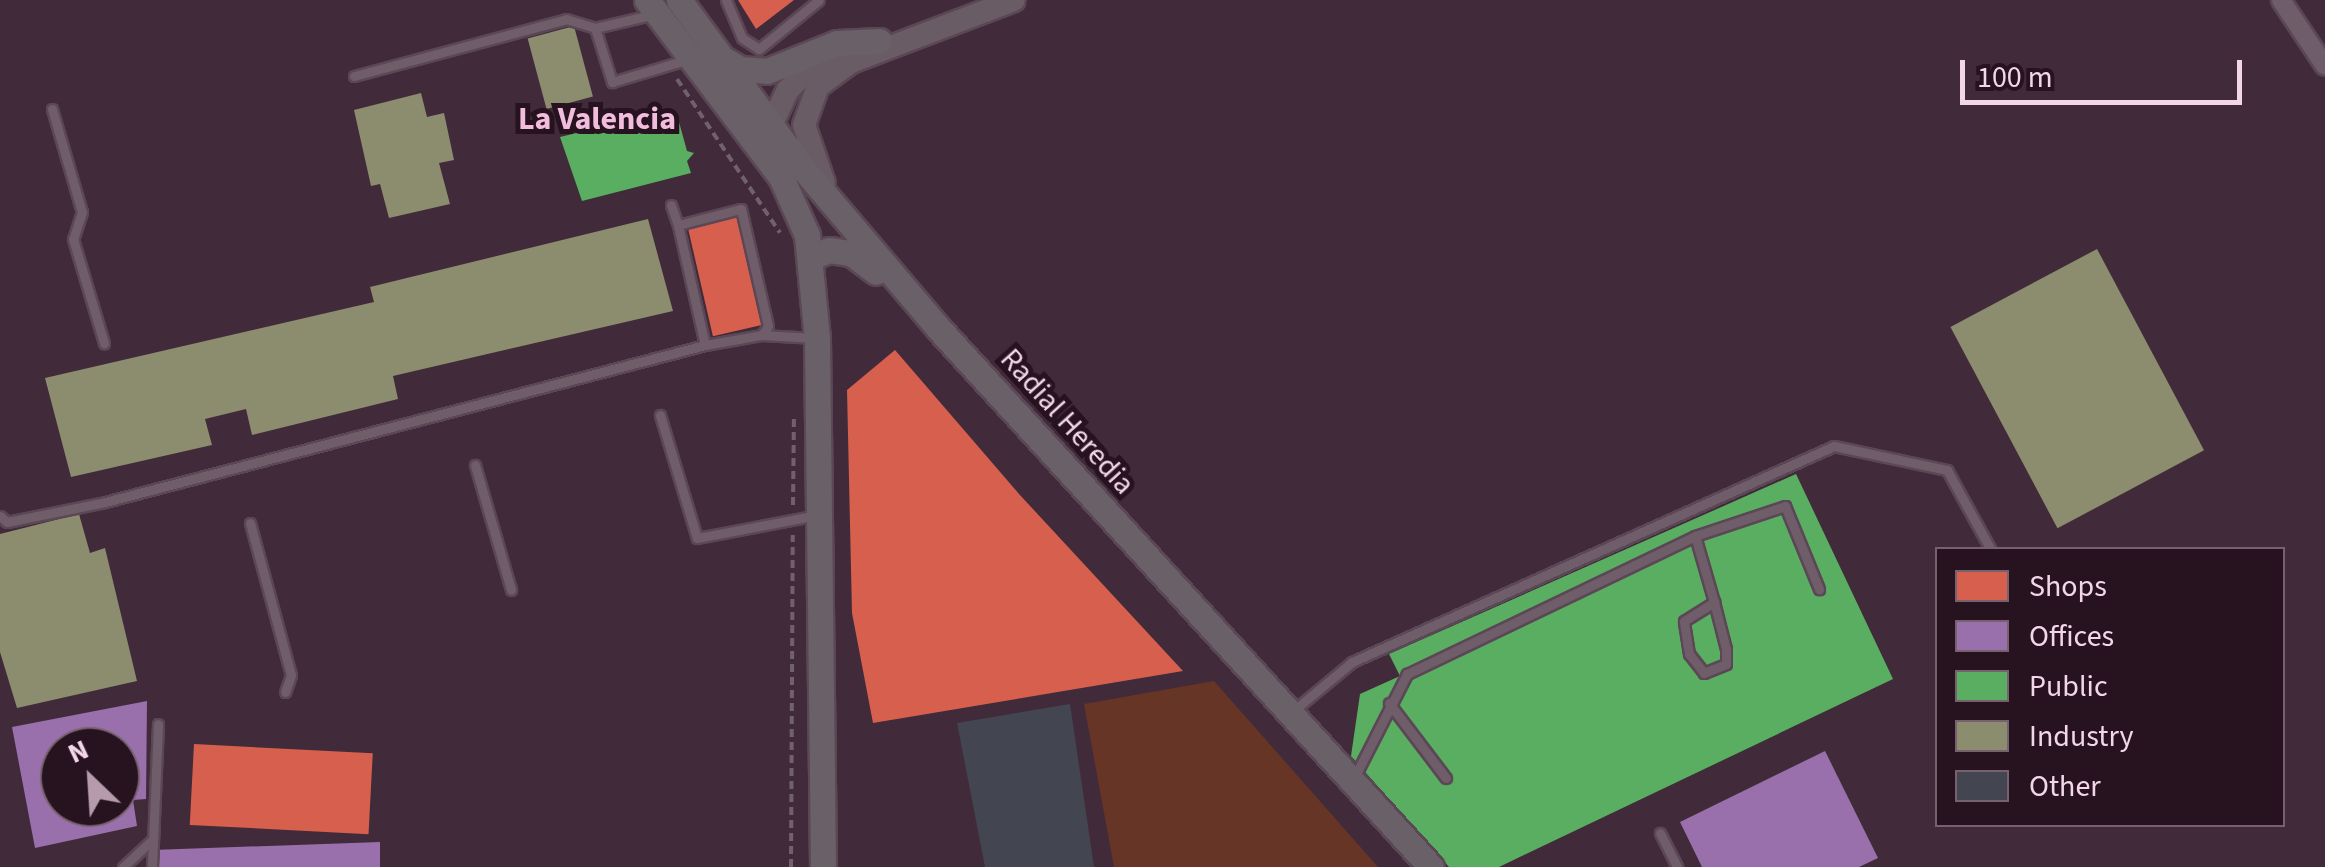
<!DOCTYPE html>
<html>
<head>
<meta charset="utf-8">
<style>
  body { margin:0 }
  #map { position:relative; width:2325px; height:867px; overflow:hidden; background:#412b3a; font-family:"Source Sans 3",sans-serif }
  div>[style] { position:absolute }
  .green>* { inset:0; background:#673526 }
  .shops>* { inset:0; background:#d6604d; transform-origin:0 0 }
  .offices>* { inset:0; background:#9970ab }
  .public>* { inset:0; background:#5aae61 }
  .industry>* { inset:0; background:#8c8c6e; transform-origin:0 0 }
  .building>* { inset:0; background:#434551 }
  .path>* { height:4px; margin-top:-2px; transform-origin:0; background:repeating-linear-gradient(90deg,#71616b 0 8px,transparent 0 13px) }
  .roads { filter:drop-shadow(2px 0 #5b4755) drop-shadow(-2px 0 #5b4755) drop-shadow(0 2px #5b4755) drop-shadow(0 -2px #5b4755) }
  .service>* { height:9px; margin:-4.5px; padding:0 4.5px; transform-origin:4.5px; border-radius:4.5px; background:#705d6a }
  .minor>* { height:18px; margin:-9px; padding:0 9px; transform-origin:9px; border-radius:9px; background:#705d6a }
  .secondary>* { height:22px; margin:-11px; padding:0 11px; transform-origin:11px; border-radius:11px; background:#695c65 }
  .primary>* { height:25px; margin:-12.5px; padding:0 12.5px; transform-origin:12.5px; border-radius:12.5px; background:#696167 }
  span { translate:-50% -50%; white-space:nowrap; text-align:center; line-height:1.15; -webkit-text-stroke:10px #26131f; paint-order:stroke }
  .street-label { font-size:30px; color:#f3d7e8 }
  .neighbourhood-label { font-size:32px; color:#f2bcdd; font-weight:700 }
  .legend { position:absolute; left:1935px; top:547px; width:350px; height:280px; box-sizing:border-box; background:#26131f; border:2px solid #78616f; margin:0; padding:12px 18px; list-style:none; font-size:30px; color:#f3d7e8 }
  .legend li { display:flex; align-items:center; gap:20px; height:50px }
  .legend b { width:50px; border:2px solid #78616f }
  .north { position:absolute; left:40px; top:727px; width:100px; height:100px; box-sizing:border-box; background:#26131f; border:2px solid #78616f; border-radius:50%; rotate:335deg; font-size:28px; font-weight:700; line-height:40px; text-align:center; color:#f3d7e8 }
  .north::after { content:''; display:block; margin:auto; width:35px; height:45px; background:#b59bab; clip-path:polygon(50% 0,100% 100%,50% 72%,0 100%) }
  .scale { position:absolute; left:1960px; top:60px; width:282px; height:45px; box-sizing:border-box; border:5px solid #f3d7e8; border-top:0; padding-left:12px; font-size:30px; line-height:35px; white-space:nowrap; color:#f3d7e8; -webkit-text-stroke:8px #26131f; paint-order:stroke }
</style>
</head>
<body>
<div id="map">
  <div class="green">
    <div style="clip-path:polygon(1214px 681px,1378px 867px,1114px 867px,1084px 704px)"></div>
  </div>
  <div class="shops">
    <div style="clip-path:polygon(738px 0,794px 0,756px 29px)"></div>
    <div style="left:736px;top:214px;width:114px;height:50px;rotate:77deg"></div>
    <div style="clip-path:polygon(895px 350px,1019px 494px,1183px 671px,873px 723px,852px 613px,847px 390px)"></div>
    <div style="left:194px;top:744px;width:179px;height:81px;rotate:3deg"></div>
  </div>
  <div class="offices">
    <div style="clip-path:polygon(evenodd,147px 701px,146px 799px,133px 800px,137px 826px,35px 848px,12px 727px,147px 701px,60px 747px,120px 747px,120px 807px,60px 807px,60px 747px)"></div>
    <div style="clip-path:polygon(1825px 751px,1878px 858px,1859px 867px,1702px 867px,1680px 822px)"></div>
    <div style="clip-path:polygon(380px 842px,380px 867px,150px 867px,152px 850px)"></div>
  </div>
  <div class="public">
    <div style="clip-path:polygon(630px 120px,632px 133px,679px 122px,687px 151px,694px 153px,687px 161px,691px 173px,582px 201px,560px 137px)"></div>
    <div style="clip-path:polygon(1796px 474px,1893px 679px,1499px 867px,1449px 867px,1351px 756px,1360px 694px,1400px 676px,1389px 654px)"></div>
  </div>
  <div class="industry">
    <div style="left:574px;top:26px;width:73px;height:48px;rotate:75deg"></div>
    <div style="clip-path:polygon(421px 93px,427px 117px,444px 113px,454px 160px,439px 163px,450px 204px,389px 218px,380px 184px,371px 186px,354px 110px)"></div>
    <div style="clip-path:polygon(648px 219px,673px 311px,393px 376px,398px 399px,252px 435px,246px 409px,205px 419px,212px 445px,71px 477px,45px 378px,374px 302px,370px 287px)"></div>
    <div style="left:2097px;top:249px;width:228px;height:166px;rotate:62deg"></div>
    <div style="clip-path:polygon(79px 514px,90px 553px,105px 548px,137px 681px,17px 708px,0 652px,0 534px)"></div>
  </div>
  <div class="building">
    <div style="clip-path:polygon(1070px 704px,1094px 867px,985px 867px,957px 723px)"></div>
  </div>
  <div class="path">
    <div style="left:677px;top:79px;width:185px;rotate:56.2deg"></div>
    <div style="left:793px;top:505px;width:90px;rotate:-89.4deg"></div>
    <div style="left:791px;top:867px;width:332px;rotate:-89.7deg"></div>
  </div>
  <div class="roads">
    <div class="service">
      <div style="left:726px;top:0;width:41px;rotate:67.2deg"></div>
      <div style="left:742px;top:38px;width:20px;rotate:33deg"></div>
      <div style="left:759px;top:49px;width:77px;rotate:-39.2deg"></div>
      <div style="left:595px;top:28px;width:57px;rotate:72.5deg"></div>
      <div style="left:612px;top:82px;width:80px;rotate:-16.6deg"></div>
      <div style="left:354px;top:76px;width:220px;rotate:-15deg"></div>
      <div style="left:566px;top:19px;width:30px;rotate:17deg"></div>
      <div style="left:595px;top:28px;width:62px;rotate:-13.1deg"></div>
      <div style="left:52px;top:109px;width:107px;rotate:73.8deg"></div>
      <div style="left:82px;top:212px;width:28px;rotate:108deg"></div>
      <div style="left:73px;top:239px;width:109px;rotate:73.4deg"></div>
      <div style="left:671px;top:205px;width:21px;rotate:71deg"></div>
      <div style="left:705px;top:345px;width:123px;rotate:-102.7deg"></div>
      <div style="left:678px;top:225px;width:65px;rotate:-14.3deg"></div>
      <div style="left:741px;top:209px;width:120px;rotate:77deg"></div>
      <div style="left:768px;top:326px;width:11px;rotate:124deg"></div>
      <div style="left:660px;top:415px;width:128px;rotate:73.3deg"></div>
      <div style="left:697px;top:538px;width:123px;rotate:-10.8deg"></div>
      <div style="left:475px;top:465px;width:130px;rotate:73.9deg"></div>
      <div style="left:0;top:516px;width:9px;rotate:41deg"></div>
      <div style="left:7px;top:522px;width:100px;rotate:-11.5deg"></div>
      <div style="left:105px;top:502px;width:620px;rotate:-14.66deg"></div>
      <div style="left:705px;top:345px;width:58px;rotate:-10deg"></div>
      <div style="left:762px;top:335px;width:53px;rotate:3.2deg"></div>
      <div style="left:250px;top:523px;width:157px;rotate:74.9deg"></div>
      <div style="left:291px;top:675px;width:18px;rotate:109deg"></div>
      <div style="left:1695px;top:536px;width:69px;rotate:73.9deg"></div>
      <div style="left:1714px;top:602px;width:49px;rotate:75.7deg"></div>
      <div style="left:1726px;top:649px;width:15px;rotate:90deg"></div>
      <div style="left:1726px;top:664px;width:24px;rotate:158deg"></div>
      <div style="left:1704px;top:673px;width:24px;rotate:-128deg"></div>
      <div style="left:1689px;top:654px;width:33px;rotate:-99deg"></div>
      <div style="left:1684px;top:621px;width:36px;rotate:-32deg"></div>
      <div style="left:1389px;top:703px;width:94px;rotate:52.8deg"></div>
      <div style="left:1293px;top:711px;width:77px;rotate:-39.7deg"></div>
      <div style="left:1352px;top:662px;width:528px;rotate:-24.14deg"></div>
      <div style="left:1834px;top:446px;width:116px;rotate:12deg"></div>
      <div style="left:1947px;top:470px;width:91px;rotate:61.2deg"></div>
      <div style="left:1354px;top:778px;width:117px;rotate:-63deg"></div>
      <div style="left:1407px;top:674px;width:319px;rotate:-25.6deg"></div>
      <div style="left:1695px;top:536px;width:95px;rotate:-18.4deg"></div>
      <div style="left:1785px;top:506px;width:90px;rotate:67.7deg"></div>
      <div style="left:1660px;top:833px;width:38px;rotate:63deg"></div>
      <div style="left:123px;top:867px;width:40px;rotate:-43deg"></div>
      <div style="left:152px;top:867px;width:143px;rotate:-87.6deg"></div>
    </div>
    <div class="minor">
      <div style="left:2281px;top:0;width:79px;rotate:56.3deg"></div>
    </div>
    <div class="secondary">
      <div style="left:772px;top:140px;width:14px;rotate:-94deg"></div>
      <div style="left:771px;top:126px;width:40px;rotate:-65deg"></div>
      <div style="left:788px;top:90px;width:27px;rotate:-45deg"></div>
      <div style="left:807px;top:71px;width:42px;rotate:-25.3deg"></div>
      <div style="left:824px;top:183px;width:61px;rotate:-109deg"></div>
      <div style="left:804px;top:125px;width:41px;rotate:-70.3deg"></div>
      <div style="left:818px;top:86px;width:41px;rotate:-36deg"></div>
      <div style="left:851px;top:62px;width:174px;rotate:-20.8deg"></div>
    </div>
    <div class="primary">
      <div style="left:647px;top:0;width:222px;rotate:52.9deg"></div>
      <div style="left:781px;top:177px;width:64px;rotate:65.9deg"></div>
      <div style="left:807px;top:235px;width:103px;rotate:84.5deg"></div>
      <div style="left:817px;top:338px;width:529px;rotate:89.35deg"></div>
      <div style="left:679px;top:0;width:205px;rotate:53.7deg"></div>
      <div style="left:800px;top:165px;width:215px;rotate:49.7deg"></div>
      <div style="left:939px;top:329px;width:729px;rotate:47.56deg"></div>
      <div style="left:723px;top:59px;width:20px;rotate:30deg"></div>
      <div style="left:740px;top:69px;width:27px;rotate:4deg"></div>
      <div style="left:767px;top:71px;width:75px;rotate:-21.8deg"></div>
      <div style="left:837px;top:43px;width:42px;rotate:-2.7deg"></div>
      <div style="left:811px;top:257px;width:19px;rotate:-21deg"></div>
      <div style="left:829px;top:250px;width:22px;rotate:8deg"></div>
      <div style="left:851px;top:253px;width:31px;rotate:37deg"></div>
    </div>
  </div>
  <div class="street-label">
    <span style="left:1067px;top:422px;rotate:48deg">Radial Heredia</span>
  </div>
  <div class="neighbourhood-label">
    <span style="left:597px;top:119px">La Valencia</span>
  </div>
  <ul class="legend">
  <li><b style="height:28px;background:#d6604d"></b>Shops</li>
  <li><b style="height:28px;background:#9970ab"></b>Offices</li>
  <li><b style="height:28px;background:#5aae61"></b>Public</li>
  <li><b style="height:28px;background:#8c8c6e"></b>Industry</li>
  <li><b style="height:28px;background:#434551"></b>Other</li>
  </ul>
  <div class="north">N</div>
  <div class="scale">100 m</div>
</div>
</body>
</html>
